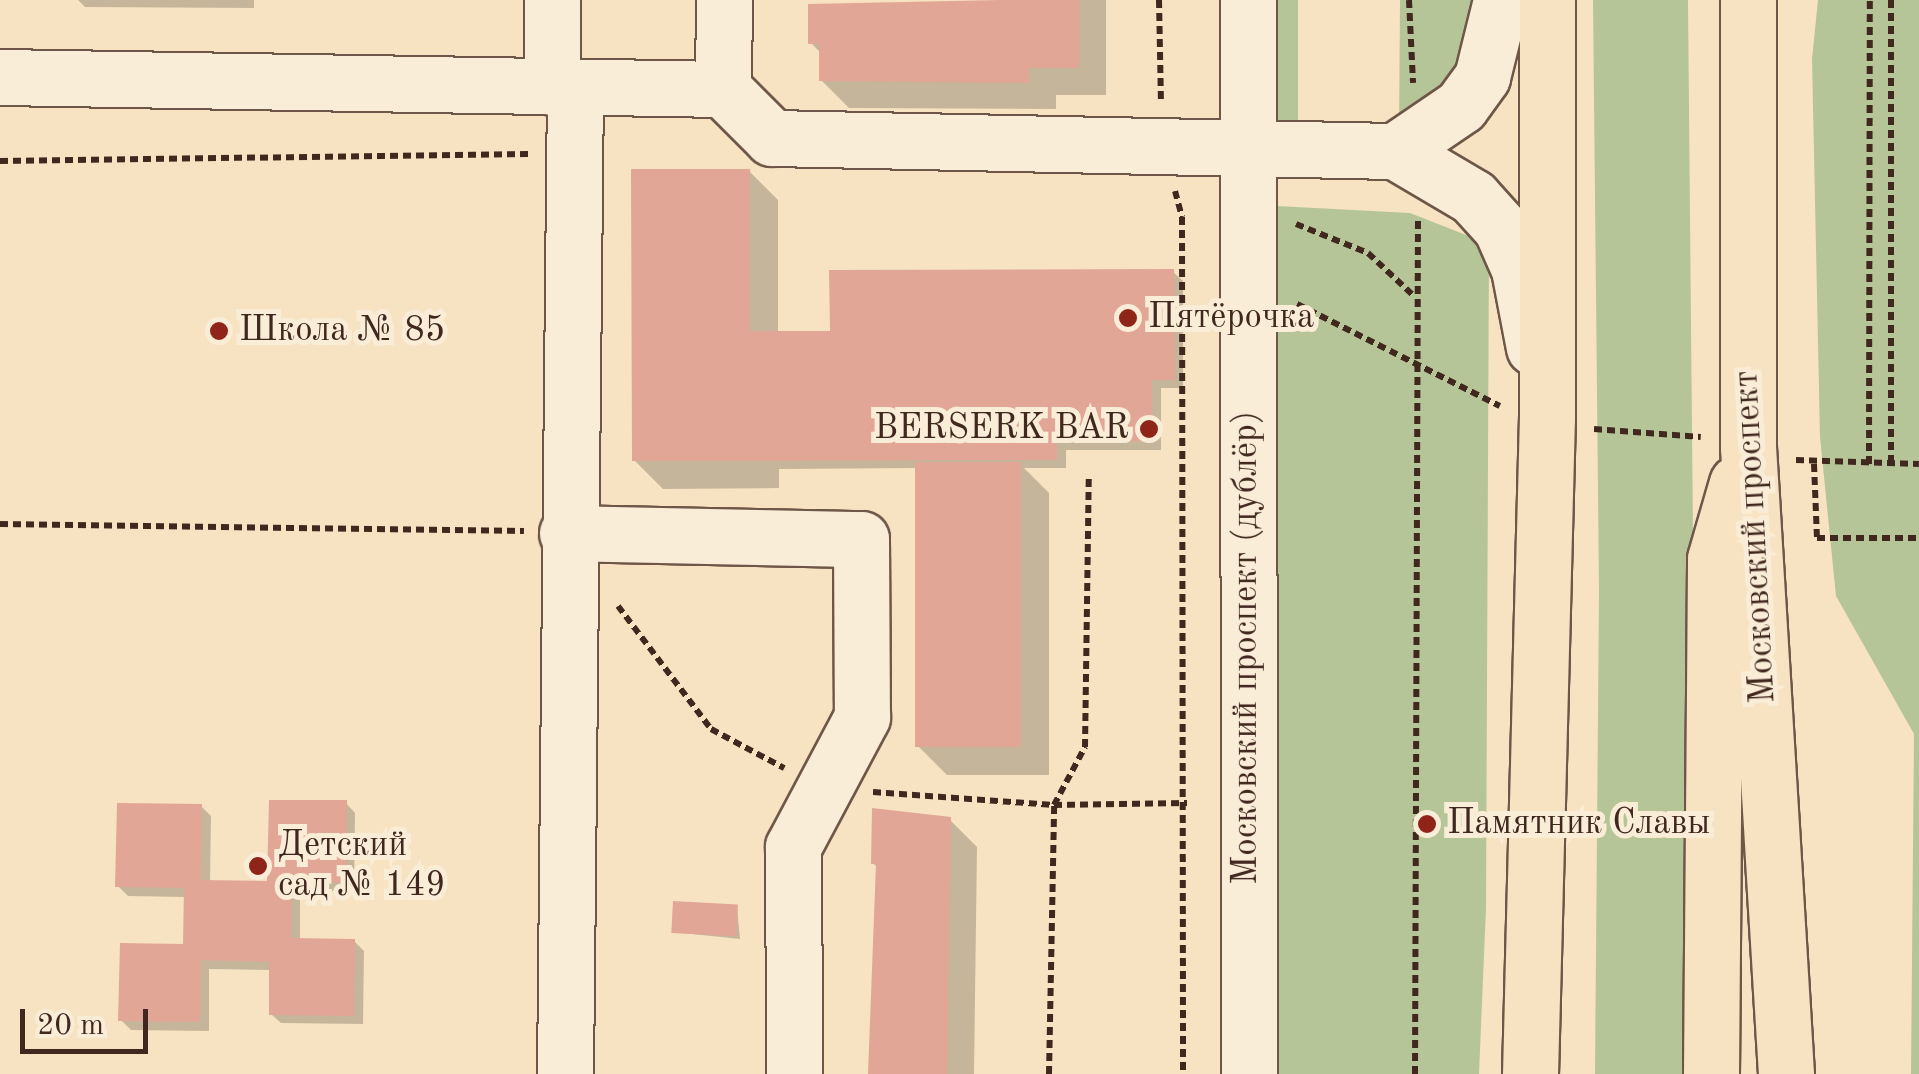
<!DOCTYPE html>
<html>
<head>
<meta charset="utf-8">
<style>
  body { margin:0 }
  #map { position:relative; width:1919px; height:1074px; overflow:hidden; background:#f7e3c1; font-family:"Old Standard TT",serif }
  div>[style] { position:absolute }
  .green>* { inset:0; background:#b6c598; transform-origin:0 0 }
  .shadow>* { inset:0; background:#0003 }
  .building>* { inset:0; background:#e2a696; transform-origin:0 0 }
  .path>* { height:6px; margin-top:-3px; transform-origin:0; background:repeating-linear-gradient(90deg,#41281f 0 8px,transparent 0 13px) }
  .roads { filter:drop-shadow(2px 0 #6e5748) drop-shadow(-2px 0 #6e5748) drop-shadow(0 2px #6e5748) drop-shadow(0 -2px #6e5748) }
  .minor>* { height:55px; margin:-27.5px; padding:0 27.5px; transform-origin:27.5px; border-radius:27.5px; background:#faedd7 }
  .major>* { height:55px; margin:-27.5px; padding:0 27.5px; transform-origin:27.5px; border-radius:27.5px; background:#f7e3c1 }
  .dots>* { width:28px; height:28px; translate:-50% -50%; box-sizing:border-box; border:5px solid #faedd7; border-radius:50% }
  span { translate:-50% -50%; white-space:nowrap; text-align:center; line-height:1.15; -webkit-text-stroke:10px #faedd7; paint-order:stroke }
  .poi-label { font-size:35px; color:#41281f }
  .left { translate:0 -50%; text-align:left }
  .right { translate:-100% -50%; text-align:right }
  .street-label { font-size:35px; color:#41281f }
  .scale { position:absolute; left:20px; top:1009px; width:128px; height:45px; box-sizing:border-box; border:5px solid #41281f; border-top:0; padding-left:12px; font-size:30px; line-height:35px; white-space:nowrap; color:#41281f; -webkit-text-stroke:8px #faedd7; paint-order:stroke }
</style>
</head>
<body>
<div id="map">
  <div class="green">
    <div style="left:1272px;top:0;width:26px;height:137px"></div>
    <div style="clip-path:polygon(1400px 0,1482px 0,1464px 83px,1399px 135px)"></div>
    <div style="clip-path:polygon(1593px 0,1688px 0,1698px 1074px,1595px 1074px,1599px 590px)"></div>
    <div style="clip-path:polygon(1818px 0,1919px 0,1919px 1074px,1911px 1074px,1914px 734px,1836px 596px,1820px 437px,1812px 59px)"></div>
    <div style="clip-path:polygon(1277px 206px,1410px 213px,1489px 244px,1486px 908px,1479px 1074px,1275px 1074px,1266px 215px)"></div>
  </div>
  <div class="shadow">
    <div style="clip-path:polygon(78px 0,254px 0,254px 8px,85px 7px)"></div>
    <div style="clip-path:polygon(1002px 0,1106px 0,1106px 95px,1056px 95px,1056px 109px,849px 108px,821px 80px,822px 54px,811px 43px)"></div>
    <div style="clip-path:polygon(749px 171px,778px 200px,778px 334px,832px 333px,1173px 272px,1183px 281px,1183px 388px,1161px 388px,1161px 450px,1066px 450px,1066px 468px,1024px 468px,1049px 493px,1049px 775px,947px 775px,918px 746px,918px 468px,779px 469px,779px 488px,663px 489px,634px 460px)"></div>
    <div style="clip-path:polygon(346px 803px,355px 813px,354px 891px,300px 891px,300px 940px,354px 941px,364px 951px,363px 1024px,281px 1023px,271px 1014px,272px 970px,209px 969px,209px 1031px,131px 1030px,121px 1020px,186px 946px,186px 897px,128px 896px,118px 886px,201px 806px,211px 816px,210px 882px,270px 883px)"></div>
    <div style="clip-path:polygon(950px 820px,977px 847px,974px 1074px,873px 1074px,879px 869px,873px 863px)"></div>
    <div style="clip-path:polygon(737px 907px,740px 939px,673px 932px)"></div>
  </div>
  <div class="building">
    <div style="clip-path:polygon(1000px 0,1079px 0,1079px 68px,1029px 68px,1029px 83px,819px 81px,819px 44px,808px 44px,808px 4px)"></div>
    <div style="clip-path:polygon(631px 169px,750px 169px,750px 331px,830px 331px,829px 270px,1174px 269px,1175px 380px,1152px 380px,1152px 441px,1057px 442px,1057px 460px,632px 461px)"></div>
    <div style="left:915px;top:462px;width:106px;height:285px"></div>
    <div style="clip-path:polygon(269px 800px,347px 800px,346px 883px,292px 882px,291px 938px,355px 939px,354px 1016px,269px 1015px,269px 962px,201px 960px,200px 1022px,118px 1021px,120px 943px,183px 944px,184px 888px,115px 887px,117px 803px,202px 804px,201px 880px,267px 881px)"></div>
    <div style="clip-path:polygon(872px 808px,951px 817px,947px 1074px,868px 1074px,876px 864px,871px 864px)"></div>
    <div style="left:673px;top:901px;width:65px;height:32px;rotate:3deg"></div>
  </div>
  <div class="path">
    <div style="left:1159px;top:0;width:101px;rotate:88.9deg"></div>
    <div style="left:1409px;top:0;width:83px;rotate:87.2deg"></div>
    <div style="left:1891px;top:0;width:464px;rotate:90deg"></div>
    <div style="left:0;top:161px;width:529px;rotate:-0.76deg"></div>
    <div style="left:1175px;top:191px;width:27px;rotate:75deg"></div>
    <div style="left:1182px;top:217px;width:857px;rotate:89.93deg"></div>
    <div style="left:1296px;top:224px;width:78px;rotate:21.9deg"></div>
    <div style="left:1368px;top:253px;width:64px;rotate:43.1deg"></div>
    <div style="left:1297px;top:304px;width:227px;rotate:26.7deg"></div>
    <div style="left:1594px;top:429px;width:107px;rotate:4.3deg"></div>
    <div style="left:1796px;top:460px;width:123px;rotate:1.9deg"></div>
    <div style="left:1814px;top:464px;width:74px;rotate:87.7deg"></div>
    <div style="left:1817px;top:538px;width:102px"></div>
    <div style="left:1869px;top:464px;width:464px;rotate:-89.9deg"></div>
    <div style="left:0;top:524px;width:524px;rotate:0.77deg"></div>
    <div style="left:618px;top:606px;width:154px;rotate:52.9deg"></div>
    <div style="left:711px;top:729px;width:83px;rotate:28.1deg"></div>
    <div style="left:873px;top:792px;width:181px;rotate:4.1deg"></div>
    <div style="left:1054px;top:805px;width:133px;rotate:-0.9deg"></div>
    <div style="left:1049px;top:1074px;width:269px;rotate:-88.9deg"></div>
    <div style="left:1054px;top:805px;width:66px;rotate:-61.9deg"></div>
    <div style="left:1085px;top:747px;width:270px;rotate:-89.2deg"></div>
    <div style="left:1415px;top:1074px;width:854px;rotate:-89.8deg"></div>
  </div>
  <div class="roads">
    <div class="minor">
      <div style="left:552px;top:0;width:87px;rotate:90deg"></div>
      <div style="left:1248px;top:0;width:1074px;rotate:89.95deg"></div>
      <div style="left:0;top:77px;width:723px;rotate:0.95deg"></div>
      <div style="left:723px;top:89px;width:69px;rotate:45deg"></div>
      <div style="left:772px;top:138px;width:623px;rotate:1.2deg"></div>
      <div style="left:1395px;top:151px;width:80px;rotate:-34.3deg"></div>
      <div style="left:1461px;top:106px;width:36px;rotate:-54deg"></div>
      <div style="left:1482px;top:77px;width:79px;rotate:-76.1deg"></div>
      <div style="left:723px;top:89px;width:89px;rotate:-89.4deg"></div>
      <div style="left:1395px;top:151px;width:91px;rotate:30.5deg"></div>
      <div style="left:1473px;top:197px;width:42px;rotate:47.9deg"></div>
      <div style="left:1501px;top:228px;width:45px;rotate:66.3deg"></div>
      <div style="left:1519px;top:269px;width:80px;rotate:79.2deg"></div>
      <div style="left:567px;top:533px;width:294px;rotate:1.2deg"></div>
      <div style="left:861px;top:539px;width:178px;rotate:89.7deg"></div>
      <div style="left:862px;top:717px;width:147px;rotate:118deg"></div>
      <div style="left:793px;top:847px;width:227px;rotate:89.7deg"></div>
      <div style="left:565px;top:1074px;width:987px;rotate:-89.42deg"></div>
    </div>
    <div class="major">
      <div style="left:1748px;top:0;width:447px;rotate:90deg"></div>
      <div style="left:1748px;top:447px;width:628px;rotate:86.53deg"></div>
      <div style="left:1530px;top:1074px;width:656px;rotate:-88.52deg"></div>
      <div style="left:1547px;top:418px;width:418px;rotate:-90deg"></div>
      <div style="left:1711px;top:1074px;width:515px;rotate:-89.55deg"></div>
      <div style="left:1715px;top:559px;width:79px;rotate:-73.9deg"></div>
    </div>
  </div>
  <div class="dots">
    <div style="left:1128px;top:318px;background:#8f2418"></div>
    <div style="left:219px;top:331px;background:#8f2418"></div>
    <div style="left:1149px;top:429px;background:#8f2418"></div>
    <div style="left:1427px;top:824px;background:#8f2418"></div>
    <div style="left:258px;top:866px;background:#8f2418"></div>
  </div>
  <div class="poi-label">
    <span class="left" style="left:1148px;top:318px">Пятёрочка</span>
    <span class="left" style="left:239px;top:331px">Школа № 85</span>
    <span class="right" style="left:1129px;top:429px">BERSERK BAR</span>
    <span class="left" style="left:1447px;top:824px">Памятник Славы</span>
    <span class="left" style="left:278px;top:866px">Детский<br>сад № 149</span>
  </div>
  <div class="street-label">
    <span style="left:1756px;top:537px;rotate:-93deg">Московский проспект</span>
    <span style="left:1247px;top:648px;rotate:-90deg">Московский проспект (дублёр)</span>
  </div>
  <div class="scale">20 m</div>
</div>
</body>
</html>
